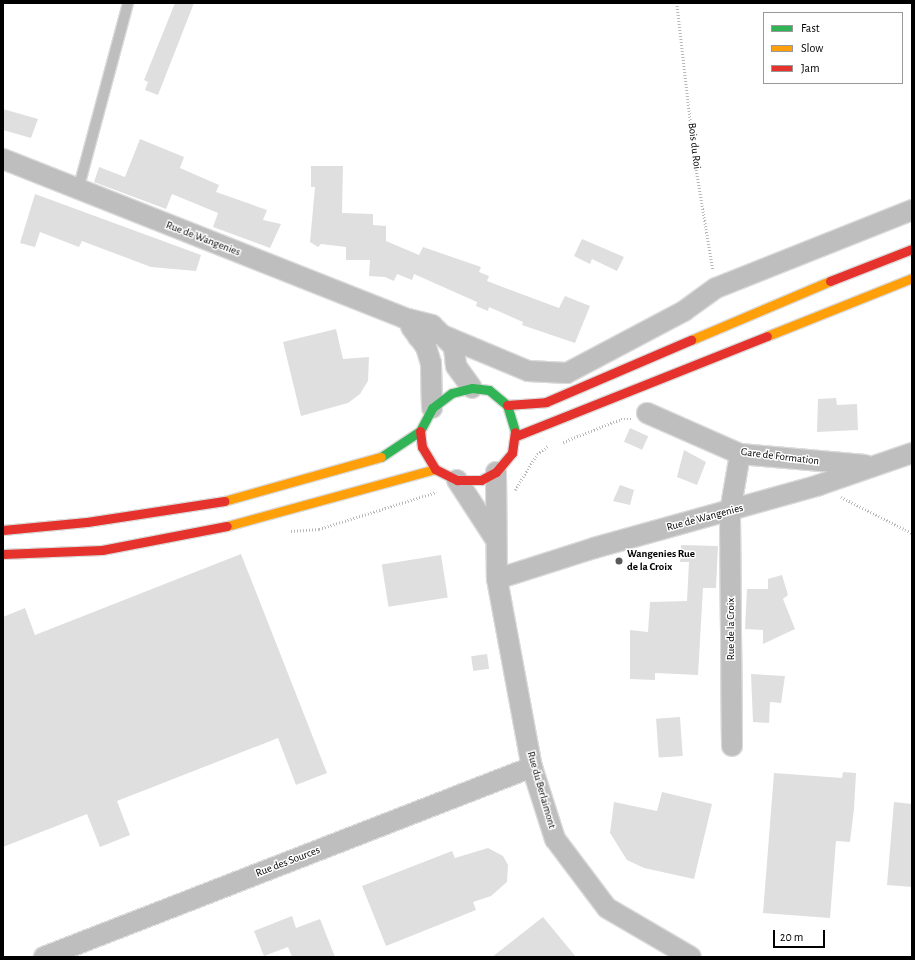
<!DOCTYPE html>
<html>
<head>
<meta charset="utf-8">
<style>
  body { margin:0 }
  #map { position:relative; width:915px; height:960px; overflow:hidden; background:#fff; font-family:"Alegreya Sans",sans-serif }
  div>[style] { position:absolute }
  .building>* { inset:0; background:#dfdfdf; transform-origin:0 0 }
  .path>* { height:2.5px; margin-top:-1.25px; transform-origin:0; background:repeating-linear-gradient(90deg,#b9b9b9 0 1px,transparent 0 3px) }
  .roads { filter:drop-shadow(1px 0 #dbdbdb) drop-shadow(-1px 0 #dbdbdb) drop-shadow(0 1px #dbdbdb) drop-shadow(0 -1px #dbdbdb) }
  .lane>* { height:10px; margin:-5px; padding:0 5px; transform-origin:5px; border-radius:5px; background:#bebebe }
  .street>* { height:20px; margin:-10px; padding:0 10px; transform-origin:10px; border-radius:10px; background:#bebebe }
  .fast>* { height:9px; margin:-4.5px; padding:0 4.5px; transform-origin:4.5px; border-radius:4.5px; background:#30b455 }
  .slow>* { height:9px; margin:-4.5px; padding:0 4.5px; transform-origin:4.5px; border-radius:4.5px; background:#ff9f0a }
  .jam>* { height:9px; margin:-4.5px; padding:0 4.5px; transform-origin:4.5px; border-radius:4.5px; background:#e5322d }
  .dots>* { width:11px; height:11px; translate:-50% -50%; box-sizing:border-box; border:2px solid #fff; border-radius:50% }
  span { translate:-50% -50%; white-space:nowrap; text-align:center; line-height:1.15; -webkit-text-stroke:3px #fff; paint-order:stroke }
  .street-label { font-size:11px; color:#000 }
  .poi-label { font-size:11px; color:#000; font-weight:700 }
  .left { translate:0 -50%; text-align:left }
  .frame { position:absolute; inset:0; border:4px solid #000; pointer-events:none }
  .legend { position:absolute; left:763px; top:12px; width:140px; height:72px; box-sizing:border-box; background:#fff; border:1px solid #999; margin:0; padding:5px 7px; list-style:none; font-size:12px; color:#000 }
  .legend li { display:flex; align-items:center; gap:8px; height:20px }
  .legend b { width:20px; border:1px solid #999 }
  .scale { position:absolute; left:773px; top:930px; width:52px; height:18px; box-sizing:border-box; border:2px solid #000; border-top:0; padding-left:5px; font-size:12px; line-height:14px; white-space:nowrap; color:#000; -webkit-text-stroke:3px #fff; paint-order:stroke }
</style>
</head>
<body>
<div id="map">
  <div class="building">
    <div style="clip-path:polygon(175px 3px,194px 3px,158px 95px,145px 90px,148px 82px,144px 80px)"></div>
    <div style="clip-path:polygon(3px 109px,38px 119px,31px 138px,3px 130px)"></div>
    <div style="clip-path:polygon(140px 139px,184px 157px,180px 168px,219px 185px,216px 192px,267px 210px,263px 220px,281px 224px,270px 248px,213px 227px,218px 213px,172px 194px,166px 209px,94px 182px,99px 167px,125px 177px)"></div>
    <div style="clip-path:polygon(311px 166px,343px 166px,342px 213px,373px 214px,373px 225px,386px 226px,386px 241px,419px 255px,423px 247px,481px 267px,479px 272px,489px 276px,487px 281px,559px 308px,565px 296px,590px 306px,575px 343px,522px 325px,523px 322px,489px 307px,488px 311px,476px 306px,477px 302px,414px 274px,412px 280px,397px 274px,394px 281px,385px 277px,369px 276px,370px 260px,346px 260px,346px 247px,321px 244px,318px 247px,310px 242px,315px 187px,311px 187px)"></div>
    <div style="clip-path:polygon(35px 194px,201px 255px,196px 271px,151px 267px,82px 241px,79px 247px,40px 232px,35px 247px,20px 243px)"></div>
    <div style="clip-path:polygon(582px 239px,624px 257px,617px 271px,592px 259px,590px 264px,574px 256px)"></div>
    <div style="clip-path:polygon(336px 329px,343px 359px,369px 357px,368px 381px,360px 394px,348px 403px,301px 416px,283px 342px)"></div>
    <div style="clip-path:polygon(836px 398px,837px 405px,857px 404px,858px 430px,817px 432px,818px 399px)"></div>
    <div style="left:630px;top:428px;width:20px;height:15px;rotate:24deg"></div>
    <div style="clip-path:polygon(684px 450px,706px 462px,697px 485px,677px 477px)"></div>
    <div style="clip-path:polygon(620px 485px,634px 490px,630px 505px,613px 501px)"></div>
    <div style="clip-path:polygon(681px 545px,718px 546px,716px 588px,703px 588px,698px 675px,655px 673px,655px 680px,630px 679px,630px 630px,648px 632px,650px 602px,687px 601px,689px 562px,680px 562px)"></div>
    <div style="clip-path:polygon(241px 554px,327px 773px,296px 785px,278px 738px,117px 801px,130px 835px,100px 847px,87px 814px,3px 847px,3px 617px,25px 608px,35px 635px)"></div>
    <div style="left:441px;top:555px;width:43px;height:60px;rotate:81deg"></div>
    <div style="clip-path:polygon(782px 575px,788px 595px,783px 599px,795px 629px,763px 644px,763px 630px,745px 629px,747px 589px,768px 589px,768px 579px)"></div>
    <div style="left:487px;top:654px;width:15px;height:16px;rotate:82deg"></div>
    <div style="clip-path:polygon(751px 674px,785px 676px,781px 703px,770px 702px,769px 723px,753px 722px)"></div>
    <div style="left:680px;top:717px;width:39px;height:24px;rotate:86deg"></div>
    <div style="clip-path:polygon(843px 772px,856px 773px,854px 809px,850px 842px,836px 841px,830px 918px,763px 913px,774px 773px,842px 778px)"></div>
    <div style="clip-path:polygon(662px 792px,712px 804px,694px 879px,644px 868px,627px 860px,610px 833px,614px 802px,657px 811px)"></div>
    <div style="clip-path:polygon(894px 802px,912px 804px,912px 887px,887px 885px)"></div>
    <div style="clip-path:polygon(488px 848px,503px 856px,508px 865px,507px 882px,491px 896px,473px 902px,476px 910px,386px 946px,362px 886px,452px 851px,455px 858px)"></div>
    <div style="clip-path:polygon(292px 916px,296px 928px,320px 919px,335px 957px,292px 957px,288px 947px,264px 956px,254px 931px)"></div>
    <div style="clip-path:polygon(543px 917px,576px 957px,492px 957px)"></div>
  </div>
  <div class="path">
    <div style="left:677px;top:3px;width:159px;rotate:83.5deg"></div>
    <div style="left:695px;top:161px;width:110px;rotate:80.6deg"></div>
    <div style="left:563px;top:442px;width:62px;rotate:-21.6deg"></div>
    <div style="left:621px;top:419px;width:10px"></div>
    <div style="left:515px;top:490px;width:42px;rotate:-58.6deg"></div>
    <div style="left:537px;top:454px;width:14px;rotate:-36deg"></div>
    <div style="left:841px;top:497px;width:80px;rotate:26.9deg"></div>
    <div style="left:291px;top:531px;width:28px;rotate:-4deg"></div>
    <div style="left:319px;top:529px;width:123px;rotate:-17.5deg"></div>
  </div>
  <div class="roads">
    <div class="lane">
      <div style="left:78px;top:190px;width:194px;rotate:-75deg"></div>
    </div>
    <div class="street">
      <div style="left:3px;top:159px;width:431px;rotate:21.6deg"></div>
      <div style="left:404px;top:318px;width:29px;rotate:14deg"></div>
      <div style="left:432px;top:325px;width:31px;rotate:45deg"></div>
      <div style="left:454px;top:347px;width:19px;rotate:84deg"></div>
      <div style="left:456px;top:366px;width:27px;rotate:54deg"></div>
      <div style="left:411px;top:327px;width:25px;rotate:53deg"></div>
      <div style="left:426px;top:347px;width:17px;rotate:73deg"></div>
      <div style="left:431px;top:363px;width:45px;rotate:88.7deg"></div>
      <div style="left:418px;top:337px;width:13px;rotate:-23deg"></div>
      <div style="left:430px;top:332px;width:12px;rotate:14deg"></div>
      <div style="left:442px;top:335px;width:93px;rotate:22.7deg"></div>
      <div style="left:528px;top:371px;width:39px;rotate:3deg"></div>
      <div style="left:567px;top:373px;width:132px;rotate:-27.9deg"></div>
      <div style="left:684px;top:311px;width:39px;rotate:-36deg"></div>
      <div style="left:716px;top:288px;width:211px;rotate:-21.7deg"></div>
      <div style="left:647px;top:413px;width:102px;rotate:23.8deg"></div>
      <div style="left:740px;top:454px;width:125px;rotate:5deg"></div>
      <div style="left:496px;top:472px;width:107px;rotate:89.5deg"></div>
      <div style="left:497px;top:579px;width:191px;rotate:79.5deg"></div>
      <div style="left:532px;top:767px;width:76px;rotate:72.3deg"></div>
      <div style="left:555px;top:839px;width:86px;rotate:53deg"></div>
      <div style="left:607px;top:908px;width:97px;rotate:30.3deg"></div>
      <div style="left:457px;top:480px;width:68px;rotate:57deg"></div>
      <div style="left:497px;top:579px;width:102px;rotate:-17.7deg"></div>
      <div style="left:594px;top:548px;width:234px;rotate:-15.6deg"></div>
      <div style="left:819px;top:485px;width:98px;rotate:-19deg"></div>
      <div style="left:732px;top:746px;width:234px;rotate:-90.5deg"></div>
      <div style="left:730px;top:512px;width:59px;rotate:-80.2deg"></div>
      <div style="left:44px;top:957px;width:524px;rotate:-21.27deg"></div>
    </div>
    <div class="fast">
      <div style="left:381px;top:457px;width:47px;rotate:-33.7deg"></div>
      <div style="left:420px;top:431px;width:26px;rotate:-62deg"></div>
      <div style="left:432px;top:408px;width:25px;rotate:-37deg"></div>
      <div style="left:452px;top:393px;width:21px;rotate:-14deg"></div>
      <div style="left:472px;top:388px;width:17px;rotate:7deg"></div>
      <div style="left:489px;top:390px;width:23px;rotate:40deg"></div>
      <div style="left:507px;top:405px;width:28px;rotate:73deg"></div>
    </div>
    <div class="slow">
      <div style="left:767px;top:336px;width:156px;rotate:-21.8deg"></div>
      <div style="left:691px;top:340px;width:151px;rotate:-23deg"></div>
      <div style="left:224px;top:501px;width:163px;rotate:-15.7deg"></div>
      <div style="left:227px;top:526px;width:216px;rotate:-15.3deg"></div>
    </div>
    <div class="jam">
      <div style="left:830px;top:281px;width:88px;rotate:-21.3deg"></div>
      <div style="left:507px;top:405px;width:39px;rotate:-4deg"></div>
      <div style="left:546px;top:402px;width:158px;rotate:-23.2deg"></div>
      <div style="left:420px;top:431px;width:16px;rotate:83deg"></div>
      <div style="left:422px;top:447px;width:26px;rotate:59deg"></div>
      <div style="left:435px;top:469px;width:25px;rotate:27deg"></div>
      <div style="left:457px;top:480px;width:24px"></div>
      <div style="left:481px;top:480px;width:17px;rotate:-28deg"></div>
      <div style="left:496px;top:472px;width:25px;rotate:-50deg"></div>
      <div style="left:512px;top:453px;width:21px;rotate:-82deg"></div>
      <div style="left:516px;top:436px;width:270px;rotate:-21.7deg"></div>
      <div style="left:3px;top:530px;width:84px;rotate:-5.4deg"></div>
      <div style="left:87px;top:522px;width:139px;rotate:-8.7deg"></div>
      <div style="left:3px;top:554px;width:99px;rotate:-2.3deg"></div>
      <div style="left:102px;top:550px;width:127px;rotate:-10.9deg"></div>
    </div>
  </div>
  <div class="dots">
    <div style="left:619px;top:561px;background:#595959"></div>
  </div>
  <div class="street-label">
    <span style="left:694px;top:146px;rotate:83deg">Bois du Roi</span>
    <span style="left:203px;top:239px;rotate:21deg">Rue de Wangenies</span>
    <span style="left:780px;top:457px;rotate:7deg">Gare de Formation</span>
    <span style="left:705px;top:518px;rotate:-15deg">Rue de Wangenies</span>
    <span style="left:731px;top:629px;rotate:-90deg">Rue de la Croix</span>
    <span style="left:541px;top:790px;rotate:74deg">Rue du Berlaimont</span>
    <span style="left:288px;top:862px;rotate:-21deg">Rue des Sources</span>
  </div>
  <div class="poi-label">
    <span class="left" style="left:627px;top:561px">Wangenies Rue<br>de la Croix</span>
  </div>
  <div class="frame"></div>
  <ul class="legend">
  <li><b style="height:5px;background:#30b455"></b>Fast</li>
  <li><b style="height:5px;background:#ff9f0a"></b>Slow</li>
  <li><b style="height:5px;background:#e5322d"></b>Jam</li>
  </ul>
  <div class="scale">20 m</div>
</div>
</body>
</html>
